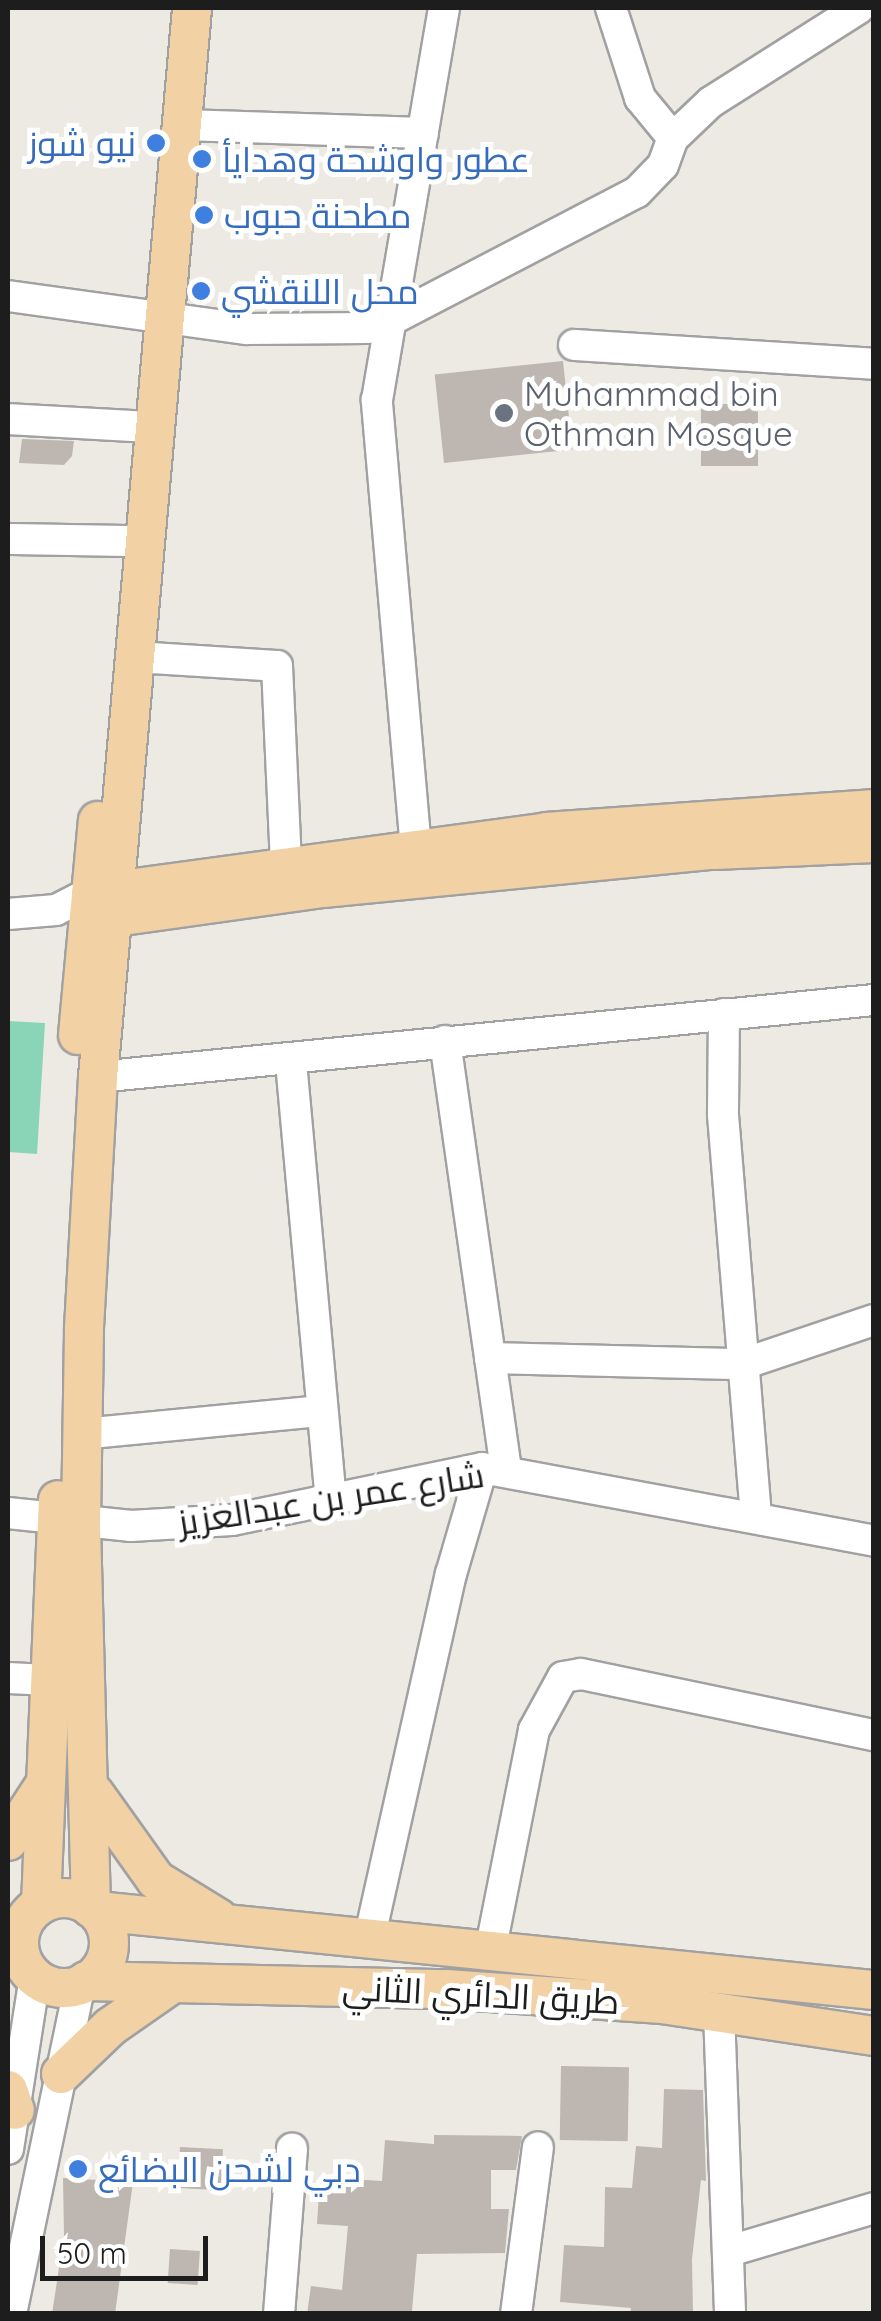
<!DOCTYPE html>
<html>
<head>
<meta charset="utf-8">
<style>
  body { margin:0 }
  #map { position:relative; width:881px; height:2321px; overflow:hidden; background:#edeae4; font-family:Quicksand,Cairo,sans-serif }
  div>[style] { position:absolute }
  .pitch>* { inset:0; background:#8ad5b8 }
  .building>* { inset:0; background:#bdb6b1; transform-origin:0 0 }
  .roads { filter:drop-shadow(2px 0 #a1a1a1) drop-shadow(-2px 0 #a1a1a1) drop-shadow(0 2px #a1a1a1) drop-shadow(0 -2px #a1a1a1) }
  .minor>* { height:30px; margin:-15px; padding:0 15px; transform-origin:15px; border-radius:15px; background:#fff }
  .major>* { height:38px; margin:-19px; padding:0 19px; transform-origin:19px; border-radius:19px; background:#f2d1a5 }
  .major>.ring { margin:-19px; padding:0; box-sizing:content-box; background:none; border:38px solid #f2d1a5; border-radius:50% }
  .dots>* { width:28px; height:28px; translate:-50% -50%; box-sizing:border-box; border:5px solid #fff; border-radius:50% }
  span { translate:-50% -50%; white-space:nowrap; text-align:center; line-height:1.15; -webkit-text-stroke:10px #fff; paint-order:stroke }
  .shop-label { font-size:35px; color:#366cbe }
  .right { translate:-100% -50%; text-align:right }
  .left { translate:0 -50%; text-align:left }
  .worship-label { font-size:35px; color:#5b616d }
  .street-label { font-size:35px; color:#1d1d1d }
  .frame { position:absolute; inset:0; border:10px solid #1d1d1d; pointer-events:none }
  .scale { position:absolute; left:40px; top:2236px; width:168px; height:45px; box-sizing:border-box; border:5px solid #1d1d1d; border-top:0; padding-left:12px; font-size:30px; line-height:35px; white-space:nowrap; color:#1d1d1d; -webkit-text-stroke:8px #fff; paint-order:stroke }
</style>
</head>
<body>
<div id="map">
  <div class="pitch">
    <div style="clip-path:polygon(8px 1021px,45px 1023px,37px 1154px,8px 1152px)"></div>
  </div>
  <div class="building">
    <div style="left:563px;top:361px;width:89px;height:129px;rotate:84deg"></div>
    <div style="left:701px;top:404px;width:57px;height:62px"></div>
    <div style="clip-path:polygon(22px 439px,74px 441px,72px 456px,64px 465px,19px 463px)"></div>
    <div style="left:561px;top:2066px;width:68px;height:74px;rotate:1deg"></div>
    <div style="clip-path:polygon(664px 2089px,703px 2090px,706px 2181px,701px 2180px,692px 2259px,693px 2314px,630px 2314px,631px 2308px,560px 2302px,564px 2245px,604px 2247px,605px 2187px,632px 2188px,636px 2146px,662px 2148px)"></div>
    <div style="clip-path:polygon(434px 2135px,522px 2136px,516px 2170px,491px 2170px,491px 2209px,509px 2209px,505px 2253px,417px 2254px,412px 2311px,307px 2314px,311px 2286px,342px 2290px,348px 2226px,317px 2224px,320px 2177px,382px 2181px,385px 2140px,434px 2144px)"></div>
    <div style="left:180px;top:2147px;width:43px;height:41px;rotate:3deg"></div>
    <div style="clip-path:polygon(63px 2178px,133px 2182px,115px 2314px,52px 2314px,64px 2235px)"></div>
    <div style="left:170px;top:2249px;width:30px;height:34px;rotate:4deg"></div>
  </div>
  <div class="roads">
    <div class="minor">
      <div style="left:611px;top:8px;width:95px;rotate:72.1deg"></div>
      <div style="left:640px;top:98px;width:52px;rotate:50.5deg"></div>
      <div style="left:184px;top:125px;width:239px;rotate:1.9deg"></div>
      <div style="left:8px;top:296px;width:241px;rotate:7.9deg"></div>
      <div style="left:247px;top:329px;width:120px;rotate:-0.5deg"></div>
      <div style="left:367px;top:328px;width:25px;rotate:-18deg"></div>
      <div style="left:391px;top:320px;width:277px;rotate:-27.5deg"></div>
      <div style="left:637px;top:192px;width:37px;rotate:-46deg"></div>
      <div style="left:663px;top:165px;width:29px;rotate:-70deg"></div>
      <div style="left:673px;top:138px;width:52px;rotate:-43.5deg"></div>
      <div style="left:711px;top:102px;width:175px;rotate:-32.4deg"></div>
      <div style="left:574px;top:345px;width:301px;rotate:3.6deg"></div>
      <div style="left:8px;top:419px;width:127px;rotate:3.2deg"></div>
      <div style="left:8px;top:539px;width:118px;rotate:1deg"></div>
      <div style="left:135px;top:657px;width:142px;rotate:3.6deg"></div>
      <div style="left:277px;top:666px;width:200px;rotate:87.4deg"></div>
      <div style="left:416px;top:849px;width:451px;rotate:-95deg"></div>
      <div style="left:377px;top:400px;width:398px;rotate:-80.3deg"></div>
      <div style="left:8px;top:914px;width:48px;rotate:-4.8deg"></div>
      <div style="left:56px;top:910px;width:35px;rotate:-27deg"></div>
      <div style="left:724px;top:1014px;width:101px;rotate:90.6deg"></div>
      <div style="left:723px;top:1115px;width:403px;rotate:85.3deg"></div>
      <div style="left:445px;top:1041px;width:434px;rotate:81.9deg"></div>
      <div style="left:291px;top:1062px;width:438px;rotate:84.8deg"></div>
      <div style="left:98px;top:1077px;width:780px;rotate:-5.67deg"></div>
      <div style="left:490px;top:1358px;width:253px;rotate:1.4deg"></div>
      <div style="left:743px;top:1364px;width:138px;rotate:-18.6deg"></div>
      <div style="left:82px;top:1434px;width:239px;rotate:-5.5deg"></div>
      <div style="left:8px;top:1513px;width:124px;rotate:6deg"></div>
      <div style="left:131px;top:1526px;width:101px;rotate:-3.4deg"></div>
      <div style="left:232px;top:1520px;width:255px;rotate:-11.7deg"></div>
      <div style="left:482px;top:1468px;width:399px;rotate:10.5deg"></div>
      <div style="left:8px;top:1678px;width:41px;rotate:2.8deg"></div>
      <div style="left:369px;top:1940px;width:375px;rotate:-77.4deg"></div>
      <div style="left:451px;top:1574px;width:110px;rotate:-73.7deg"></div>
      <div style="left:490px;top:1952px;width:226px;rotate:-78.8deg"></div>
      <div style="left:534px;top:1730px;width:60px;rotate:-61.3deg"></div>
      <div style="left:563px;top:1677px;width:18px;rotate:-9deg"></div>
      <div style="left:581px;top:1674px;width:299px;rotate:11.8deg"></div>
      <div style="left:719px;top:2012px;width:302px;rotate:87.9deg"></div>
      <div style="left:8px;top:2149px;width:174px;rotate:-81.1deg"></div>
      <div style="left:729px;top:2251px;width:151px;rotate:-16.5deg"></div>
      <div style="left:11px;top:2314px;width:336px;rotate:-78.2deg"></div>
      <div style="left:279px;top:2314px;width:166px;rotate:-85.5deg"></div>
      <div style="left:516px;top:2314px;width:168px;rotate:-82.5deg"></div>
    </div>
    <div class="major">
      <div style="left:91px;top:894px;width:460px;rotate:-7.7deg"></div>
      <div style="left:547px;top:832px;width:328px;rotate:-4deg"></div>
      <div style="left:94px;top:920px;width:231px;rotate:-8deg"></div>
      <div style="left:323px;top:888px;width:393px;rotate:-5.6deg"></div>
      <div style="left:714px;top:850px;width:160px;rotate:-2.5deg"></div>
      <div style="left:78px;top:1035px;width:215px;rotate:-84.7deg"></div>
      <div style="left:94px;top:1793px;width:107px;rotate:54.5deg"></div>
      <div style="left:156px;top:1880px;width:73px;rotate:31.5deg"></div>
      <div style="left:8px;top:1841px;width:66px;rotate:-56.8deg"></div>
      <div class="ring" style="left:19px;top:1898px;width:52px;height:52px"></div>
      <div style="left:41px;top:1904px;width:404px;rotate:-87.6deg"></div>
      <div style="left:91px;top:1908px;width:386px;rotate:-91.5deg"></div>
      <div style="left:81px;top:1522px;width:194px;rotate:-89.1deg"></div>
      <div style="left:84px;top:1328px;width:251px;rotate:-86.8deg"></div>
      <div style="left:98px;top:1077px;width:1073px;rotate:-84.97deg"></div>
      <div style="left:97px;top:1911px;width:781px;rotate:5.81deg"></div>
      <div style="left:86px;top:1981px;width:360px;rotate:1.3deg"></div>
      <div style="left:446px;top:1989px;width:217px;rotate:4deg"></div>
      <div style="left:662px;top:2004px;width:214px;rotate:8.6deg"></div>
      <div style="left:61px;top:2074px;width:68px;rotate:-43.8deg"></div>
      <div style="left:110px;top:2027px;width:77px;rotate:-34.9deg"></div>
      <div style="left:8px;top:2090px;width:21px;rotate:71deg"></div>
    </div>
  </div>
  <div class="dots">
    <div style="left:156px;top:143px;background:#3f7fe0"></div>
    <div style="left:202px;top:159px;background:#3f7fe0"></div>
    <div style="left:204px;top:215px;background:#3f7fe0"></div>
    <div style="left:201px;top:291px;background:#3f7fe0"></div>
    <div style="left:504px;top:413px;background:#6b7280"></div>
    <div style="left:78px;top:2169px;background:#3f7fe0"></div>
  </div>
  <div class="shop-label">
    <span class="right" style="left:136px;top:143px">نيو شوز</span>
    <span class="left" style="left:222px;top:159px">عطور واوشحة وهدايأ</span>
    <span class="left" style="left:224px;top:215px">مطحنة حبوب</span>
    <span class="left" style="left:221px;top:291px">محل اللنقشي</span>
    <span class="left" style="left:98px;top:2169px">دبي لشحن البضائع</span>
  </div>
  <div class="worship-label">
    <span class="left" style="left:524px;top:413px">Muhammad bin<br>Othman Mosque</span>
  </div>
  <div class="street-label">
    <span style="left:331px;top:1498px;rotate:-9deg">شارع عمر بن عبدالعزيز</span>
    <span style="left:481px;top:1994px;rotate:3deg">طريق الدائري الثاني</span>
  </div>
  <div class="frame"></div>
  <div class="scale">50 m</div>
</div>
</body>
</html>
